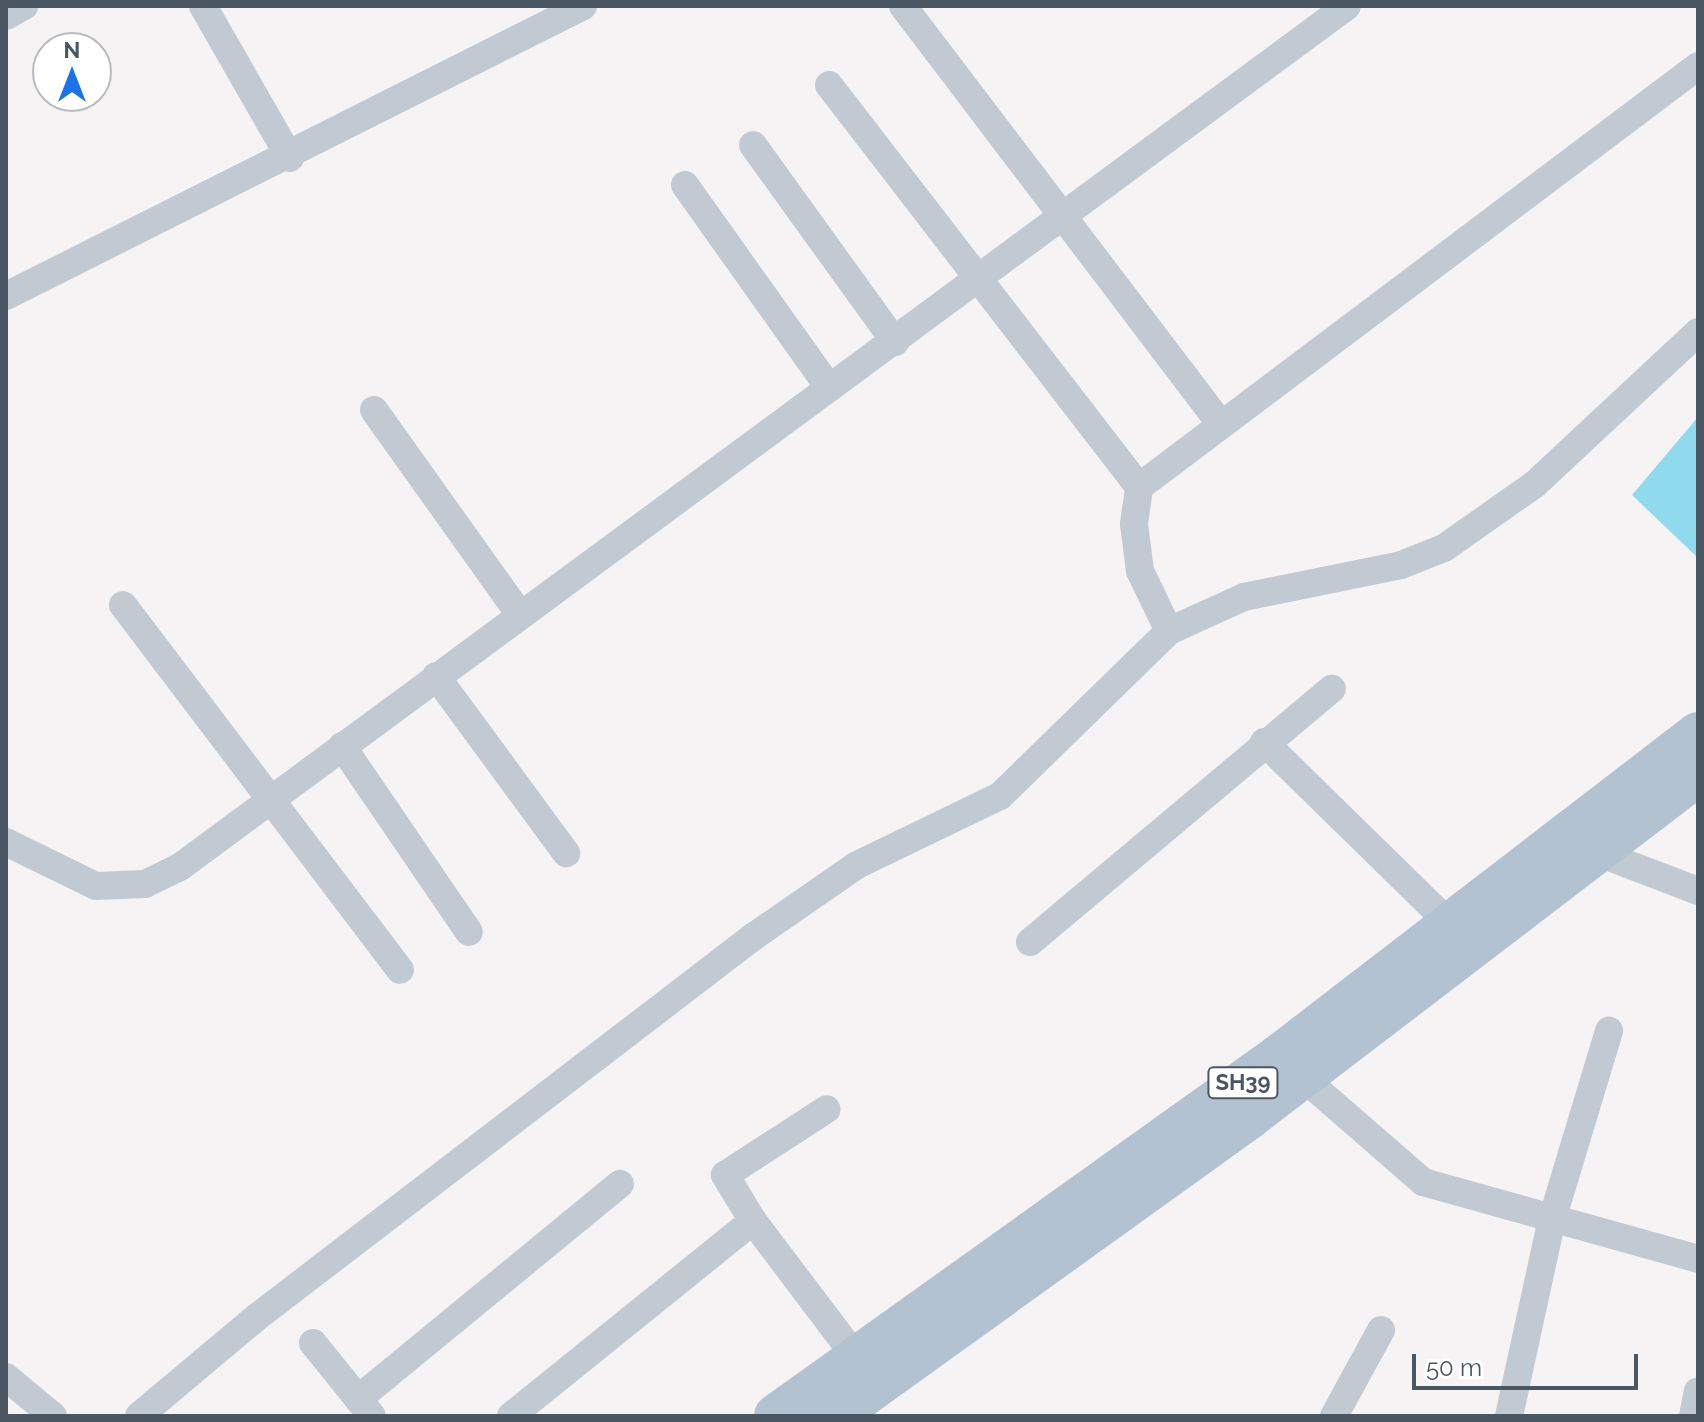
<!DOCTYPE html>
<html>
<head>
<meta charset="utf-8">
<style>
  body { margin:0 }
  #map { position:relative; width:1704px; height:1422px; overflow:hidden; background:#f5f3f3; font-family:Raleway,sans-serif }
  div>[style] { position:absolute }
  .water>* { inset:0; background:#90daee }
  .minor>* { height:28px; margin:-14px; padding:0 14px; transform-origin:14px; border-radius:14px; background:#c1cad2 }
  .primary>* { height:44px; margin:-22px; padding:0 22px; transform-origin:22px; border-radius:22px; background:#b3c2d1 }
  span { translate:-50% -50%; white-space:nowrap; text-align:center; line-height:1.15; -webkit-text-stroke:8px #fff; paint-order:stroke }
  .shield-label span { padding:2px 6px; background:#fff; border:2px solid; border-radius:6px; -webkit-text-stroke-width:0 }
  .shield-label { font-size:22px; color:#4a5661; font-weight:700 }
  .frame { position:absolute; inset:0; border:8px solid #4a5661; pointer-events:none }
  .north { position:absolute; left:32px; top:32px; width:80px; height:80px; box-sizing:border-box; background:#fff; border:2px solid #b7bbc0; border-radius:50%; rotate:0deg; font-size:22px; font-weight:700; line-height:32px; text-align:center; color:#4a5661 }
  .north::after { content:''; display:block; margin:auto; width:28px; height:36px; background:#1a73e8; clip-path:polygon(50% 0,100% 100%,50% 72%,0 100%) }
  .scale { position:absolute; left:1412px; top:1354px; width:226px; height:36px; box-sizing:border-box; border:4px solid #4a5661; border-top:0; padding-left:10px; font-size:24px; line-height:28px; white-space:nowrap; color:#4a5661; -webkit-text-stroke:6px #fff; paint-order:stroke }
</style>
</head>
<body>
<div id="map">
  <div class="water">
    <div style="clip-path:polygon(1698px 417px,1698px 558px,1632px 495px)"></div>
  </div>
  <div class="minor">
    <div style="left:203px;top:6px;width:175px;rotate:60.2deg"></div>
    <div style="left:903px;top:6px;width:524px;rotate:52.76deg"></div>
    <div style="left:6px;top:16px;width:21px;rotate:-29deg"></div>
    <div style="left:829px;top:85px;width:508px;rotate:52.36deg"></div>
    <div style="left:753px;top:145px;width:243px;rotate:54.2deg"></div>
    <div style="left:685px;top:185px;width:249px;rotate:54.6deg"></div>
    <div style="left:6px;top:296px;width:646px;rotate:-26.68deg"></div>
    <div style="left:374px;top:410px;width:252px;rotate:54.5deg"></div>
    <div style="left:123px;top:605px;width:458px;rotate:52.8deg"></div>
    <div style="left:1169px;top:631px;width:67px;rotate:-115.8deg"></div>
    <div style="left:1140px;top:571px;width:47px;rotate:-97.3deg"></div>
    <div style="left:1134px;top:524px;width:37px;rotate:-82deg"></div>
    <div style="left:1139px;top:487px;width:700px;rotate:-36.98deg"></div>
    <div style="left:436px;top:676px;width:220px;rotate:53.7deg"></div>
    <div style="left:1264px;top:742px;width:257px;rotate:44.4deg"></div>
    <div style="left:342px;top:746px;width:225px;rotate:55.7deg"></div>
    <div style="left:6px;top:842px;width:100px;rotate:26.1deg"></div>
    <div style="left:96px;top:886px;width:49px;rotate:-2.3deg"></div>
    <div style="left:145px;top:884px;width:39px;rotate:-26deg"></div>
    <div style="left:180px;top:867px;width:1450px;rotate:-36.42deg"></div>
    <div style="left:1596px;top:852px;width:109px;rotate:20.9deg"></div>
    <div style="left:1030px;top:942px;width:394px;rotate:-40deg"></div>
    <div style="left:1292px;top:1068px;width:174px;rotate:41deg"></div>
    <div style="left:1423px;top:1182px;width:286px;rotate:15.6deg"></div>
    <div style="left:753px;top:1221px;width:174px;rotate:52.9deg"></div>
    <div style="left:313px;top:1343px;width:94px;rotate:51.1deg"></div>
    <div style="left:6px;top:1377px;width:61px;rotate:39.7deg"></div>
    <div style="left:358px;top:1399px;width:339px;rotate:-39.4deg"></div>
    <div style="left:139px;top:1416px;width:154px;rotate:-40deg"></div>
    <div style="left:257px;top:1317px;width:625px;rotate:-37.46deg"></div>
    <div style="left:753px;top:937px;width:126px;rotate:-34.7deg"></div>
    <div style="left:857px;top:865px;width:159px;rotate:-25.8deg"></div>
    <div style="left:1000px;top:796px;width:236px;rotate:-44.3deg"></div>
    <div style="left:1169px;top:631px;width:82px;rotate:-24.4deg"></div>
    <div style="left:1244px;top:597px;width:160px;rotate:-11.5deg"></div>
    <div style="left:1401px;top:565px;width:46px;rotate:-21.6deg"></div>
    <div style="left:1444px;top:548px;width:111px;rotate:-35.1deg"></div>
    <div style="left:1535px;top:484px;width:223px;rotate:-43deg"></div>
    <div style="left:511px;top:1416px;width:311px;rotate:-38.9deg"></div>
    <div style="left:753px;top:1221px;width:54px;rotate:-121.3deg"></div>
    <div style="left:725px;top:1175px;width:121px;rotate:-32.9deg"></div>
    <div style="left:1334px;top:1416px;width:98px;rotate:-61.3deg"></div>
    <div style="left:1509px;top:1416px;width:198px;rotate:-77.7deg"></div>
    <div style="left:1551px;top:1223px;width:201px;rotate:-73.2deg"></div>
    <div style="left:1693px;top:1416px;width:25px;rotate:-79deg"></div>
  </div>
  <div class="primary">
    <div style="left:776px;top:1416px;width:617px;rotate:-35.57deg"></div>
    <div style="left:1278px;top:1057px;width:530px;rotate:-37.56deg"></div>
    <div style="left:834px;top:1416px;width:510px;rotate:-35.75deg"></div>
    <div style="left:1248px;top:1118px;width:566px;rotate:-37.4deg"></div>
  </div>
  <div class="shield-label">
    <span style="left:1243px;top:1083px">SH39</span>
  </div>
  <div class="frame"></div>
  <div class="north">N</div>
  <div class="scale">50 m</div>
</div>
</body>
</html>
